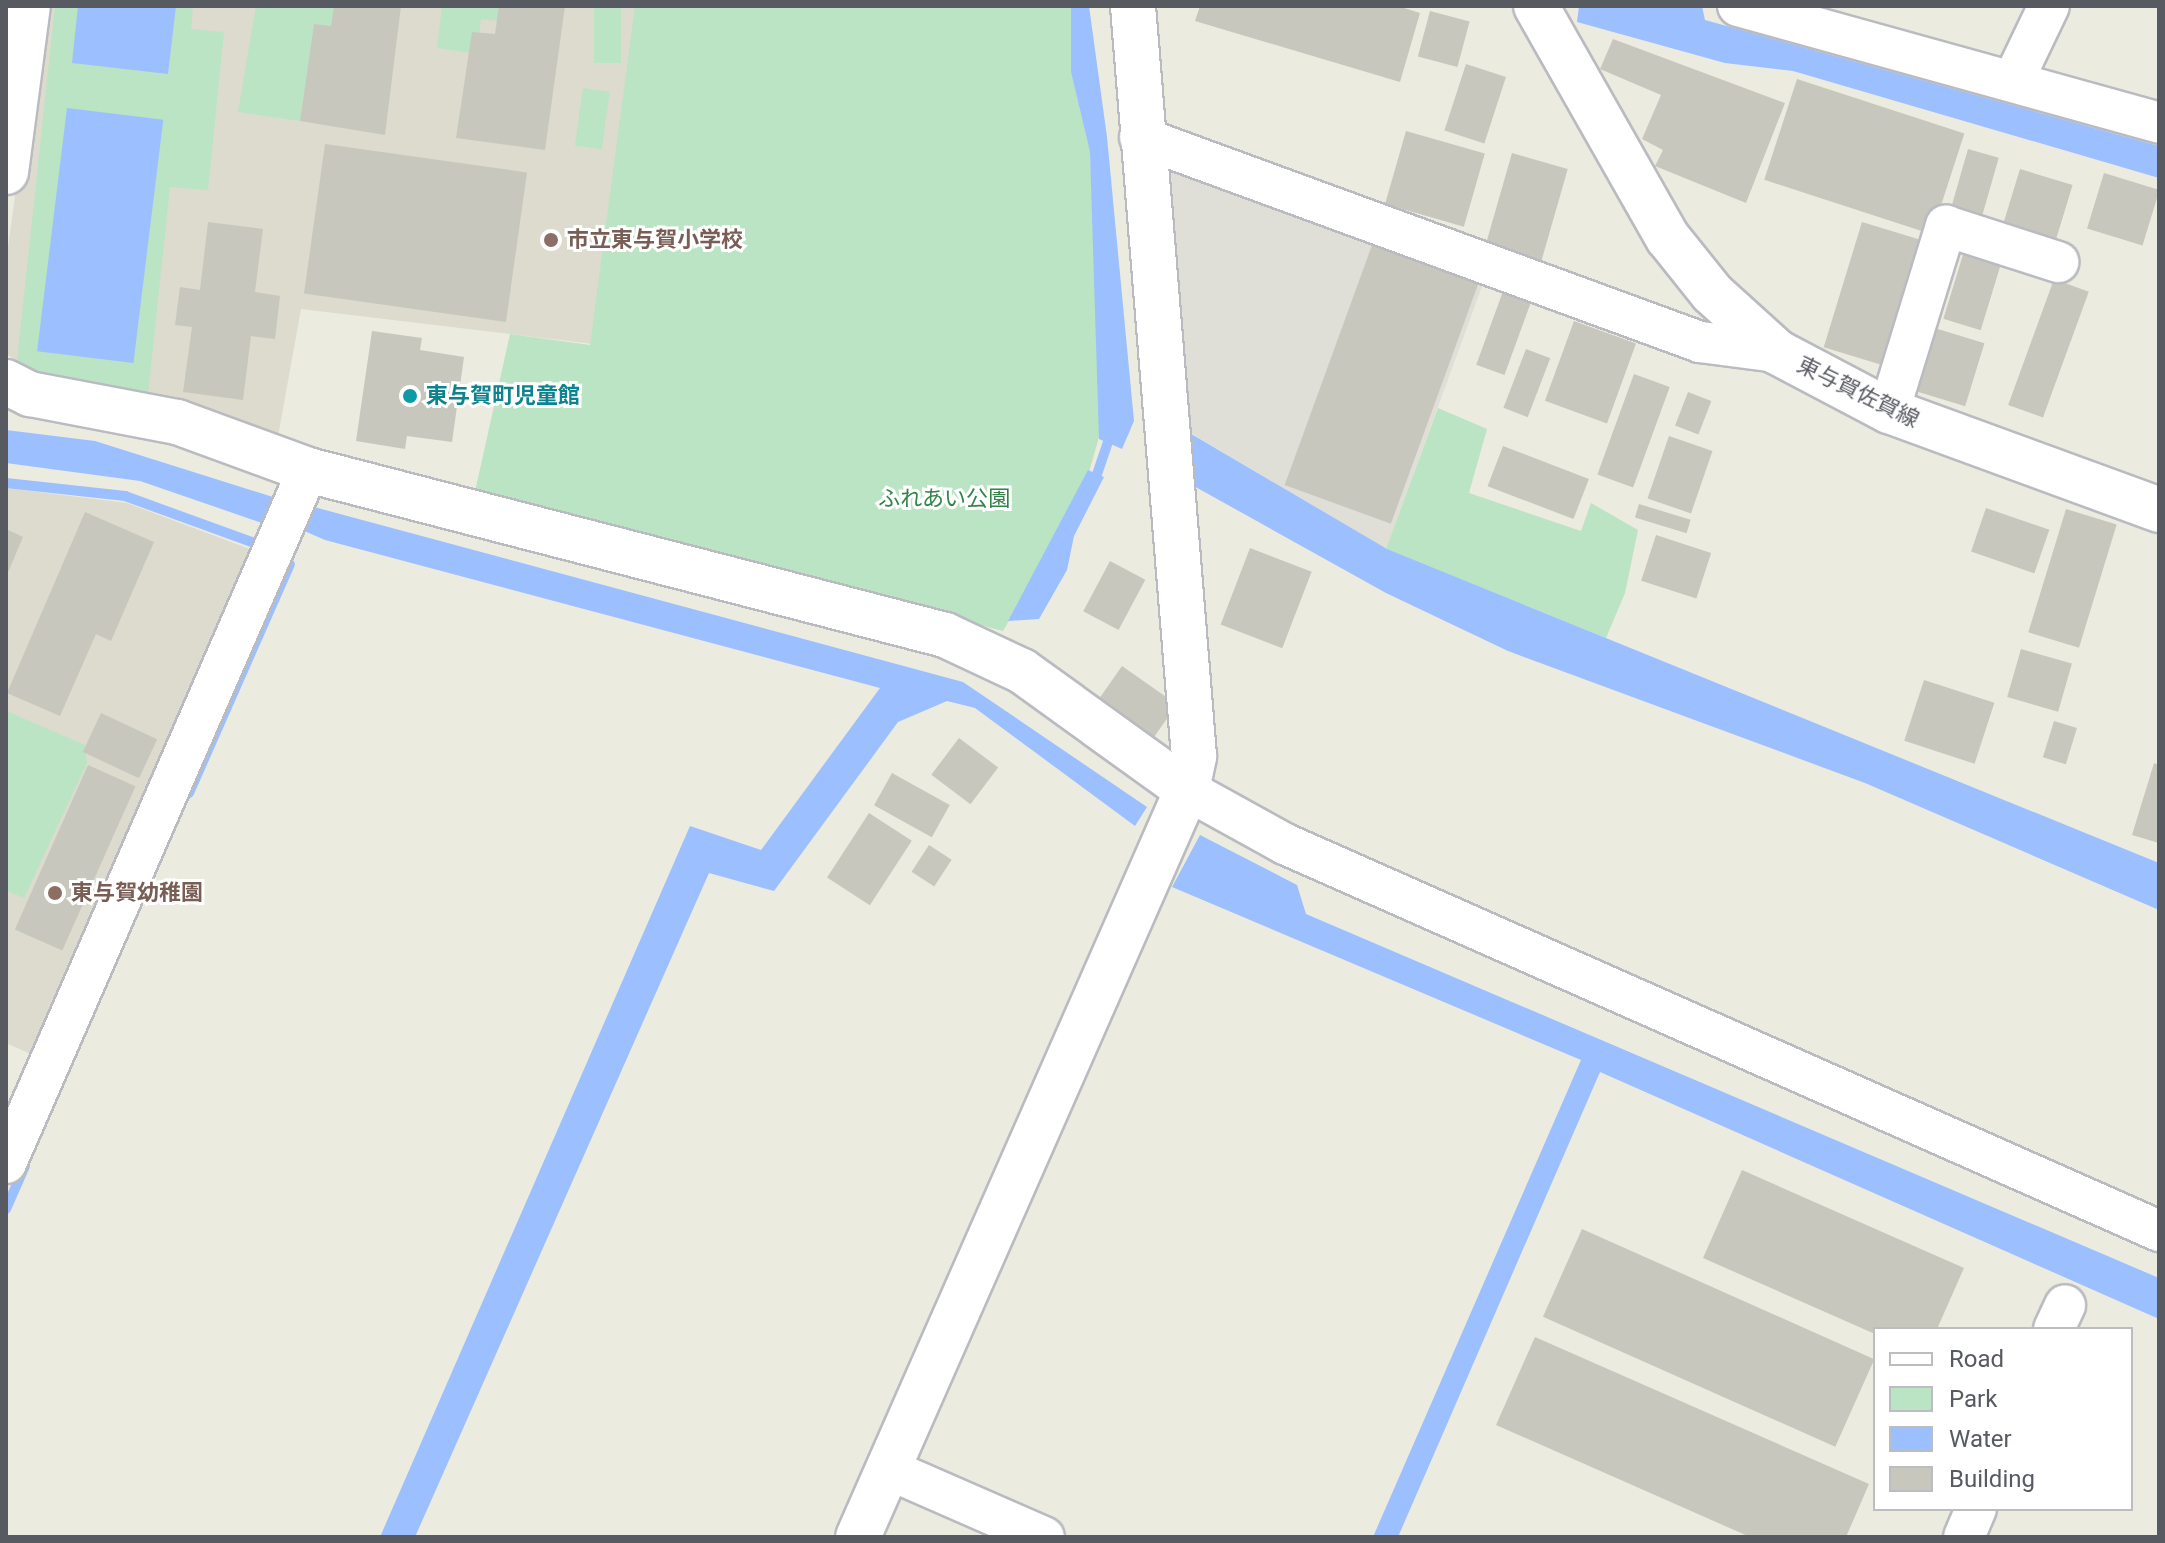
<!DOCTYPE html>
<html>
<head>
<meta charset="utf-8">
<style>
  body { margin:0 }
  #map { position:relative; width:2165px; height:1543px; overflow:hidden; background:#ecebdf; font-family:Roboto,"Noto Sans JP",sans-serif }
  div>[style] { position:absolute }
  .industrial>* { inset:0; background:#dfded7 }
  .education>* { inset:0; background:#dcdbce }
  .green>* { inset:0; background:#bae4c3; transform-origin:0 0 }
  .water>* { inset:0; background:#9cbfff; transform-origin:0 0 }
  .stream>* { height:10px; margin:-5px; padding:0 5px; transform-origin:5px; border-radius:5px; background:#9cbfff }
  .building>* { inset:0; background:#c8c7be; transform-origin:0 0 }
  .roads { filter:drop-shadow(2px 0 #babbc1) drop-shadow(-2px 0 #babbc1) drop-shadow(0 2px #babbc1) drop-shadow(0 -2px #babbc1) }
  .street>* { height:40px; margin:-20px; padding:0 20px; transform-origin:20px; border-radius:20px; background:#fff }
  .secondary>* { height:44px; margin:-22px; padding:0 22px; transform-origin:22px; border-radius:22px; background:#fff }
  .dots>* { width:22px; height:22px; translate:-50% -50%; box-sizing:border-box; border:4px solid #fff; border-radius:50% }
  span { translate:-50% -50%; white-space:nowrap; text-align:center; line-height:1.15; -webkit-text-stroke:6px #fff; paint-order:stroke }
  .education-label { font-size:22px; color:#785e54; font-weight:700 }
  .left { translate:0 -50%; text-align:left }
  .street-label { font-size:22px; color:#585a61 }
  .culture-label { font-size:22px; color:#0d838f; font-weight:700 }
  .park-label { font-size:22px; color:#338448 }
  .frame { position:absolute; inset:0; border:8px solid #585a61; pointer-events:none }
  .legend { position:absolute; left:1873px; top:1327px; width:260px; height:184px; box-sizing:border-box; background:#fff; border:2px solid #bcbdc0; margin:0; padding:10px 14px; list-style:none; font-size:24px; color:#585a61 }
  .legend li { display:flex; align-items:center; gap:16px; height:40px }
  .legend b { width:40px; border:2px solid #bcbdc0 }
</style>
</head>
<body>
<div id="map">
  <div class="industrial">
    <div style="clip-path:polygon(1191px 161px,1488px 270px,1386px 549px,1194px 435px,1186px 438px,1162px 178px)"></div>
  </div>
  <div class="education">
    <div style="clip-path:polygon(41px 6px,1071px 6px,1071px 72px,1090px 152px,1101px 405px,301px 309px,277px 442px,158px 396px,42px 376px,6px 354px,6px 262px)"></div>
    <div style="clip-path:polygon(6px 488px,127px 503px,255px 551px,33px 1055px,6px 1043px)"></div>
  </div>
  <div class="green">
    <div style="clip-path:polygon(55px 6px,193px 6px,191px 29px,224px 32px,208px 190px,170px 187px,148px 394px,42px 376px,17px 361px)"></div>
    <div style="clip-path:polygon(256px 6px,334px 6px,331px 26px,314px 24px,300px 121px,238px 112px)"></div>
    <div style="clip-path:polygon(442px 6px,500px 6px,498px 21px,481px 19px,477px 54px,437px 48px)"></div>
    <div style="left:594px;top:6px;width:27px;height:57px"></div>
    <div style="clip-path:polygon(635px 6px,1071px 6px,1071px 72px,1090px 152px,1102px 427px,1084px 489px,1003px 631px,474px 496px,510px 334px,590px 345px)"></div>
    <div style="left:583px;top:88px;width:27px;height:58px;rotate:8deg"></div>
    <div style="clip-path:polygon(1438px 408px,1487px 429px,1469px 493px,1581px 531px,1591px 503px,1638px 530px,1625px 593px,1606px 638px,1386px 549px)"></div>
    <div style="clip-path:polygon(6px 711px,85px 745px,87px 763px,24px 898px,6px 890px)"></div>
  </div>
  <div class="water">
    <div style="clip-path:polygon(78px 6px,176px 6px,168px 74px,72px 63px)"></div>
    <div style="clip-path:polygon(1071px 6px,1089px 6px,1107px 137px,1134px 421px,1122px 449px,1099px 439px,1090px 152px,1071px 72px)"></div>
    <div style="clip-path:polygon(1579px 6px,1702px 6px,1705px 20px,2159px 146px,2159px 178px,1793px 71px,1725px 63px,1577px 22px)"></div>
    <div style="left:67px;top:108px;width:97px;height:245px;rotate:7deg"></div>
    <div style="clip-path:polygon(6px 430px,95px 441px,276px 498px,265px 524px,140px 481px,6px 463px)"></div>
    <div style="clip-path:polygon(1193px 435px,1387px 549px,2159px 863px,2159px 910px,1865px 783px,1508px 651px,1386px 593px,1192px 485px,1186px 438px)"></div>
    <div style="clip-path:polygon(1088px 470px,1104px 477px,1074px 536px,1067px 570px,1039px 619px,1008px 621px)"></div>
    <div style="clip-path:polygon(314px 507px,963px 682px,1147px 807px,1135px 826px,975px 708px,947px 701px,898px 722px,774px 891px,709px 873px,415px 1537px,380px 1537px,690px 826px,761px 850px,880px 688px,325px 540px,302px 530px)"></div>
    <div style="clip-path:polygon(1200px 835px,1297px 885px,1306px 914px,2159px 1278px,2159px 1319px,1600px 1072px,1398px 1537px,1373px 1537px,1581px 1060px,1172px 887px)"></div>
  </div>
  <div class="stream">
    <div style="left:6px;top:483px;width:120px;rotate:6.2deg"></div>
    <div style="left:125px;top:496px;width:140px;rotate:20deg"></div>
    <div style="left:1093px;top:486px;width:56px;rotate:-71.2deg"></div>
    <div style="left:189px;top:793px;width:250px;rotate:-66.2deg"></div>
    <div style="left:6px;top:1209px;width:47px;rotate:-66.2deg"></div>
  </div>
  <div class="building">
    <div style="clip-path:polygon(334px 6px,401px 6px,385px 135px,300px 121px,314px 24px,331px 26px)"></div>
    <div style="clip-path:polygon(499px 6px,565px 6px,545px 150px,456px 138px,472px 32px,495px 34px)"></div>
    <div style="clip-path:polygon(1200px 6px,1398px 6px,1420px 13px,1400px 82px,1195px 21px)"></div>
    <div style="left:1430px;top:11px;width:41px;height:47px;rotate:15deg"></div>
    <div style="clip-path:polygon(1613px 39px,1785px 103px,1746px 203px,1655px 166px,1663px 150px,1642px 139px,1661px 95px,1600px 69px)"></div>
    <div style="left:1466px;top:64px;width:42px;height:70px;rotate:18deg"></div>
    <div style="left:1797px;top:79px;width:176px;height:106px;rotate:18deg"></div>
    <div style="left:1406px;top:131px;width:82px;height:76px;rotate:16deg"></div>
    <div style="left:325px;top:144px;width:204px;height:151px;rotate:8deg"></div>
    <div style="left:1968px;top:149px;width:32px;height:63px;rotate:16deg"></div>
    <div style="left:1512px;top:153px;width:58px;height:96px;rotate:16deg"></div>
    <div style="left:2020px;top:169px;width:55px;height:61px;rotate:17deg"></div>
    <div style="left:2104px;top:173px;width:58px;height:58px;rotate:17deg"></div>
    <div style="clip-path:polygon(208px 222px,263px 229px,255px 292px,280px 296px,275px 339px,251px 336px,243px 400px,183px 392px,192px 327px,175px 325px,180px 287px,200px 290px)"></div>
    <div style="left:1862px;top:222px;width:67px;height:131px;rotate:17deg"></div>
    <div style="left:1375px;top:237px;width:113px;height:264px;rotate:20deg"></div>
    <div style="left:1965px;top:248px;width:39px;height:74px;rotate:17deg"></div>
    <div style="left:2054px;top:279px;width:37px;height:134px;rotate:20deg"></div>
    <div style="left:1506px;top:283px;width:30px;height:87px;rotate:20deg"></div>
    <div style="left:1574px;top:321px;width:66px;height:85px;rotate:20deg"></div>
    <div style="left:1928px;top:326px;width:59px;height:66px;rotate:17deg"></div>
    <div style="clip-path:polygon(372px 331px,422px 338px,420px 350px,464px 357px,452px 442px,407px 436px,405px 449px,356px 441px)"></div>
    <div style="left:1526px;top:349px;width:26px;height:63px;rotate:21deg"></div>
    <div style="left:1634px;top:374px;width:38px;height:107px;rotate:20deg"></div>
    <div style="left:1688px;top:392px;width:25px;height:36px;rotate:21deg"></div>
    <div style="left:1669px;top:436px;width:46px;height:66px;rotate:19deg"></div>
    <div style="left:1503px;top:446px;width:92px;height:43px;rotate:21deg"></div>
    <div style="left:1639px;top:504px;width:54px;height:14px;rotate:17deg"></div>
    <div style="left:1986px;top:508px;width:67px;height:46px;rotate:19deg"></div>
    <div style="left:2066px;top:509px;width:53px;height:129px;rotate:17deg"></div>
    <div style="clip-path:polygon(85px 512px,154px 542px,111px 641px,96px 634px,60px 716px,7px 693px)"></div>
    <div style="clip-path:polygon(6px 529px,23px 537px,6px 577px)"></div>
    <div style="left:1656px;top:535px;width:58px;height:48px;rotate:18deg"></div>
    <div style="left:1250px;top:548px;width:66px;height:82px;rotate:21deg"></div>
    <div style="left:1110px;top:561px;width:40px;height:57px;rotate:28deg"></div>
    <div style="left:2021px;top:649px;width:53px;height:50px;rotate:16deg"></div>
    <div style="left:1122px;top:666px;width:67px;height:49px;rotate:35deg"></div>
    <div style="left:1924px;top:680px;width:74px;height:64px;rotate:18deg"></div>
    <div style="left:101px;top:713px;width:62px;height:43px;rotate:25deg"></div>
    <div style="left:2054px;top:721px;width:24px;height:38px;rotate:17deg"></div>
    <div style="left:959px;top:738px;width:49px;height:46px;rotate:37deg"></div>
    <div style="clip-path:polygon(2154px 763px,2159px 765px,2159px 843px,2132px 835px)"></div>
    <div style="left:88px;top:765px;width:52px;height:180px;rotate:24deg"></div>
    <div style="left:892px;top:773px;width:66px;height:37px;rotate:29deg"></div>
    <div style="left:869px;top:813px;width:51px;height:77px;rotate:33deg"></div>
    <div style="left:929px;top:845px;width:27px;height:32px;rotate:33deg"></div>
    <div style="clip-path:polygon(1742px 1170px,1964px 1268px,1937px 1329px,1875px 1334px,1703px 1258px)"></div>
    <div style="left:1582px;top:1229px;width:320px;height:96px;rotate:24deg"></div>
    <div style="clip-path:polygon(1535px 1337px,1869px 1484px,1846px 1537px,1750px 1537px,1496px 1425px)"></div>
  </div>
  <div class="roads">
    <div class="street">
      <div style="left:1738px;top:6px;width:437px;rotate:15.5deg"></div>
      <div style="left:2013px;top:81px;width:83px;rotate:-64.4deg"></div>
      <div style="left:1140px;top:137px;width:596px;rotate:20.11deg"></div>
      <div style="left:1700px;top:342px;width:78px;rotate:7.4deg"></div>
      <div style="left:1889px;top:411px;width:194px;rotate:-72.9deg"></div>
      <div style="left:1946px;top:226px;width:118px;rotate:17.8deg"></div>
      <div style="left:1187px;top:790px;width:112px;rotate:28.9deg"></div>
      <div style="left:1285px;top:844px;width:956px;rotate:23.88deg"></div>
      <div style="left:6px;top:1163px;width:756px;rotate:-66.45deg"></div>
      <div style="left:2054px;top:1329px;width:26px;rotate:-65deg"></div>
      <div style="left:888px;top:1469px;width:170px;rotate:23.6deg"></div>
      <div style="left:1964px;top:1537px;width:30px;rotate:-67deg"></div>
    </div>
    <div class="secondary">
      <div style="left:1536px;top:6px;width:267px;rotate:60.4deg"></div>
      <div style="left:1668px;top:238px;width:70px;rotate:51.3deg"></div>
      <div style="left:1712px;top:293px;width:88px;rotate:42.2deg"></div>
      <div style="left:1777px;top:352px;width:127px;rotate:27.8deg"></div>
      <div style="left:1889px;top:411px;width:288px;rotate:20.1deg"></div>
      <div style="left:6px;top:172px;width:167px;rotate:-82.5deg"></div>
      <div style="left:6px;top:382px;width:27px;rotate:27deg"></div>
      <div style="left:30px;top:394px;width:150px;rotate:10.8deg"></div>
      <div style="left:177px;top:422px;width:140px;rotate:20.1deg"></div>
      <div style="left:308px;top:470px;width:658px;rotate:14.52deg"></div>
      <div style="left:945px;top:635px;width:85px;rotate:25.1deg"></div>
      <div style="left:1022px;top:671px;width:203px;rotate:35.8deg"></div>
      <div style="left:858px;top:1537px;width:816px;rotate:-66.23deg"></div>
      <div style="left:1187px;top:790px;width:35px;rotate:-78deg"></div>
      <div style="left:1194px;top:756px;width:752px;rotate:-94.65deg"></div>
    </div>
  </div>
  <div class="dots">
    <div style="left:551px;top:240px;background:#8d6e63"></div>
    <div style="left:410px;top:396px;background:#0f9aa8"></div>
    <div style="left:55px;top:893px;background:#8d6e63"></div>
  </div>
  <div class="education-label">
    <span class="left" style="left:567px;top:240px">市立東与賀小学校</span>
    <span class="left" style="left:71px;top:893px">東与賀幼稚園</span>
  </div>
  <div class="street-label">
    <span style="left:1858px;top:392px;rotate:26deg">東与賀佐賀線</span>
  </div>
  <div class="culture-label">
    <span class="left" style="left:426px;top:396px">東与賀町児童館</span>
  </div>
  <div class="park-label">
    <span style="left:944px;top:499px">ふれあい公園</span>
  </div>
  <div class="frame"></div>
  <ul class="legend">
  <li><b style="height:10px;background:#fff"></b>Road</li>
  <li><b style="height:22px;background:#bae4c3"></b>Park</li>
  <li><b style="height:22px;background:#9cbfff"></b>Water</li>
  <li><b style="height:22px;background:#c8c7be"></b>Building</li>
  </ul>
</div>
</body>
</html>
